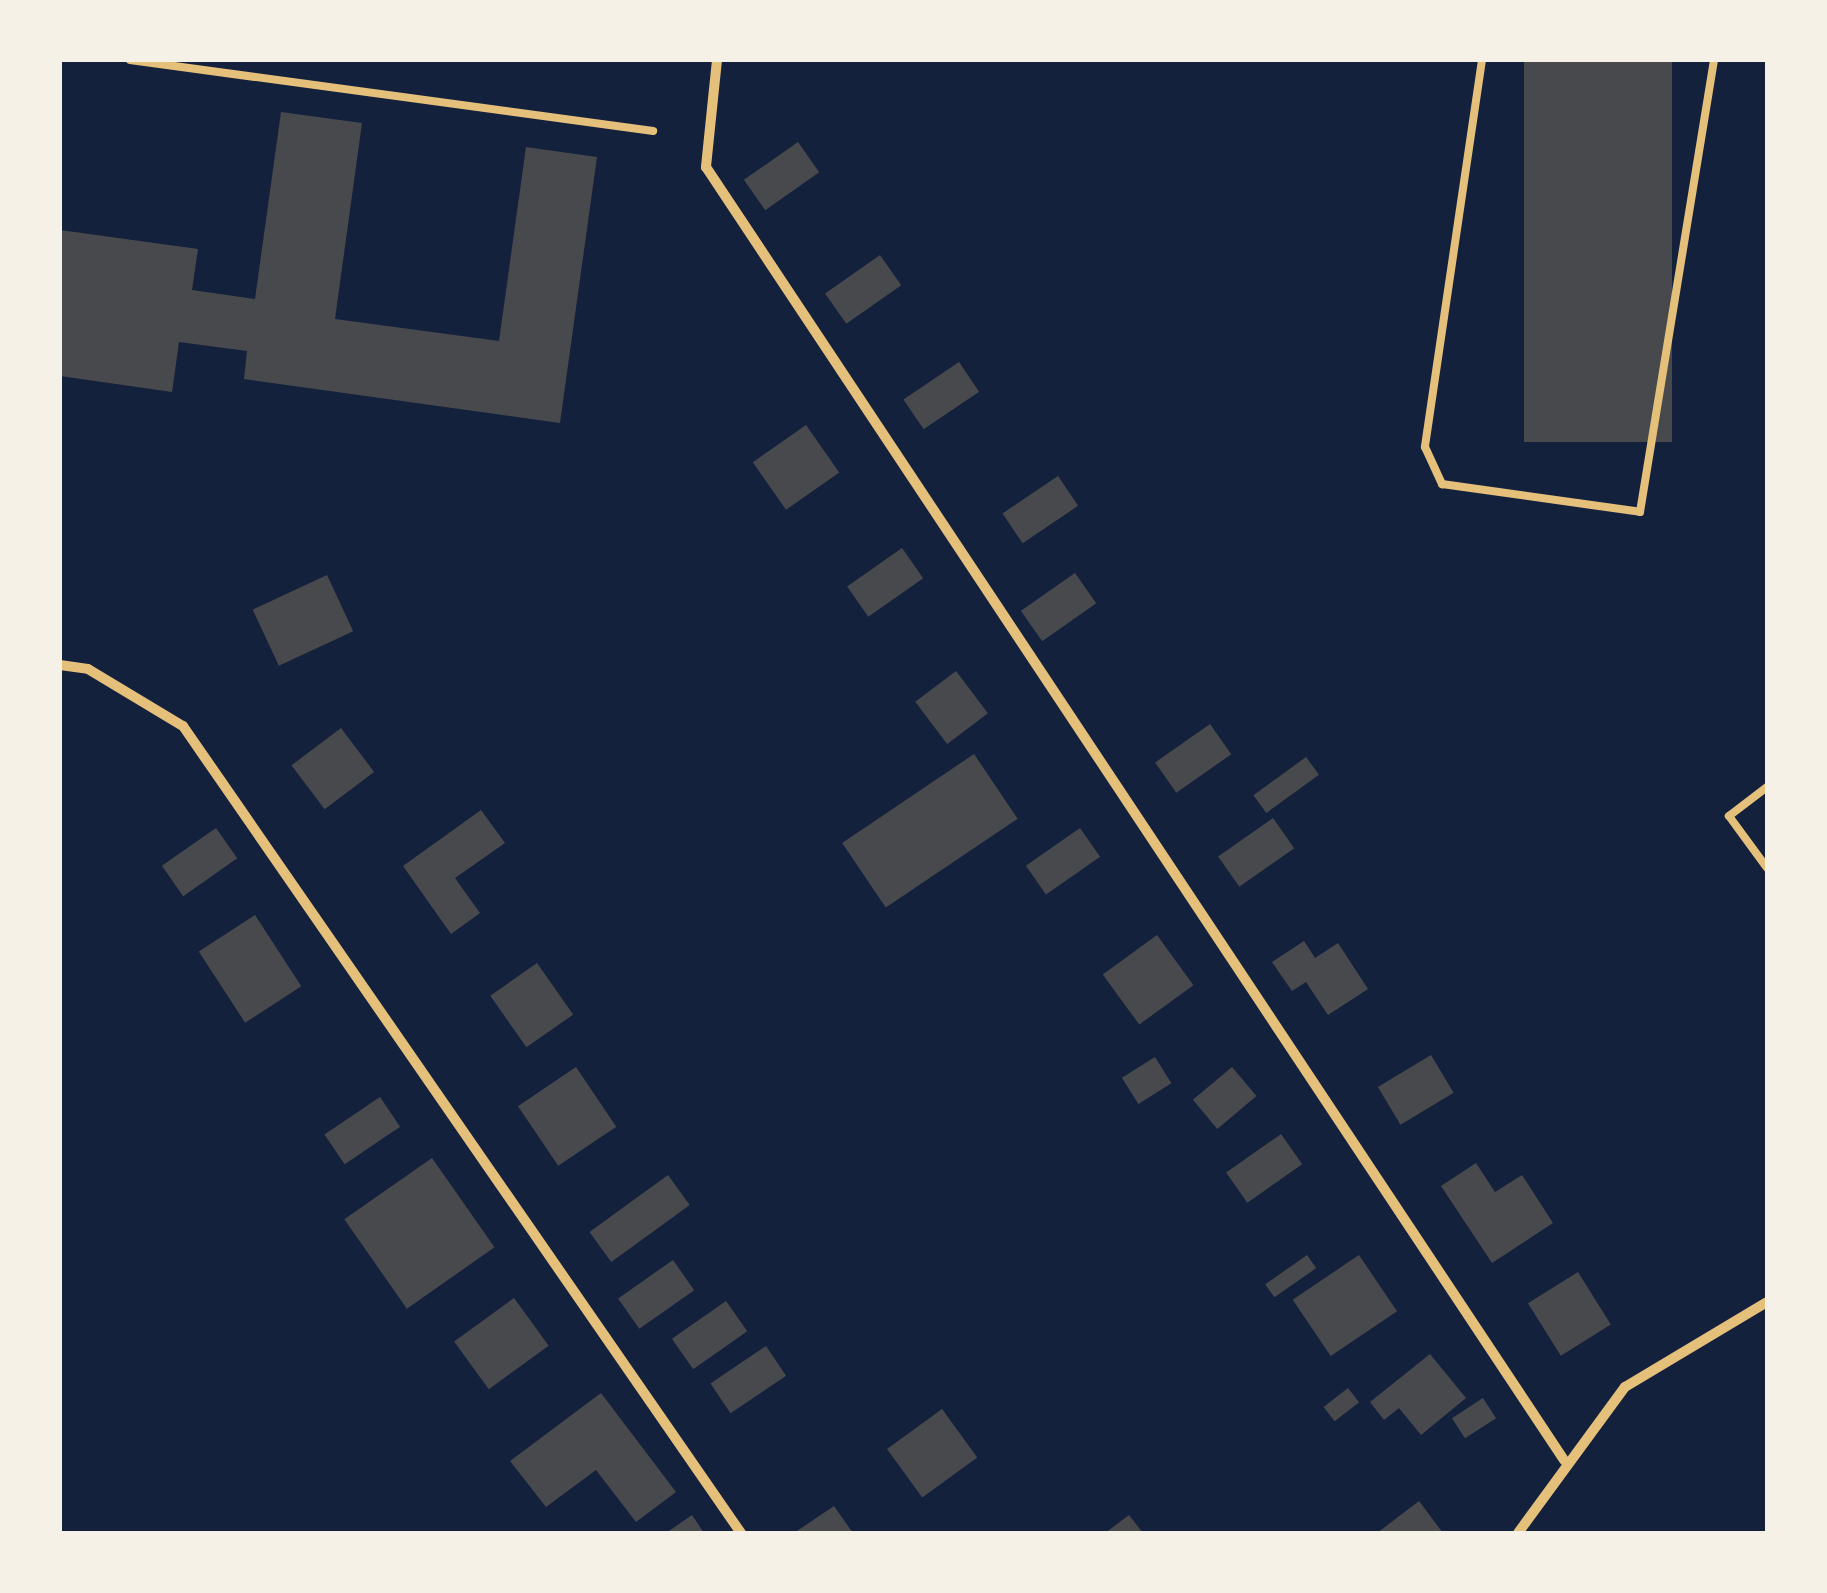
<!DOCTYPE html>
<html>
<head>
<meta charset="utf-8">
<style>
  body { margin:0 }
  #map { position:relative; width:1827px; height:1593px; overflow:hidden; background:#14213d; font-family:"DejaVu Sans",sans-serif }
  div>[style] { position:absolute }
  .building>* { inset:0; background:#48494c; transform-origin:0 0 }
  .service>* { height:8px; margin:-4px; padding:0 4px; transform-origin:4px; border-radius:4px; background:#e5c07b }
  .minor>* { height:10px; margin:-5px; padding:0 5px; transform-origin:5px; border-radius:5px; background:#e5c07b }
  span { translate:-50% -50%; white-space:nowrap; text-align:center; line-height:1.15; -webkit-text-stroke:8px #f6f1e7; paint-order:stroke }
  .frame { position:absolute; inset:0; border:62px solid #f6f1e7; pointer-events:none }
</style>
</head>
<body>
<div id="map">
  <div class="building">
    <div style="left:1524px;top:60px;width:148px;height:382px"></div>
    <div style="clip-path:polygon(281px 112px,362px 123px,335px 319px,499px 341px,526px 147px,597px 157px,560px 423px,244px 379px,247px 351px,179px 342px,172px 392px,60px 376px,60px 230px,198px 249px,192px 290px,255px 299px)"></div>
    <div style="left:798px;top:142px;width:37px;height:66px;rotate:55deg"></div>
    <div style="left:880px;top:255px;width:37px;height:67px;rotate:55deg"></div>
    <div style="left:959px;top:362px;width:36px;height:67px;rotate:56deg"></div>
    <div style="left:806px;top:425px;width:58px;height:65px;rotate:55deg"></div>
    <div style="left:1058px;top:476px;width:36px;height:67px;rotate:56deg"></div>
    <div style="left:902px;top:548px;width:37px;height:67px;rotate:55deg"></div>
    <div style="left:1075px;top:573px;width:37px;height:66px;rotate:55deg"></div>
    <div style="left:327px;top:575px;width:62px;height:82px;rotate:65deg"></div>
    <div style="left:956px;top:671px;width:53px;height:51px;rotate:53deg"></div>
    <div style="left:1210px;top:724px;width:37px;height:67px;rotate:55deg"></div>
    <div style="left:341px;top:728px;width:55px;height:62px;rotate:53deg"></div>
    <div style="left:974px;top:754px;width:78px;height:159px;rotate:56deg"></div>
    <div style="left:1306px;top:757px;width:22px;height:65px;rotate:54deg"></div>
    <div style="clip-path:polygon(481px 810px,505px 843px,455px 878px,480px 913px,451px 934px,403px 866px)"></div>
    <div style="left:1273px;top:818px;width:37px;height:67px;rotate:55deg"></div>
    <div style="left:216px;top:828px;width:37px;height:66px;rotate:55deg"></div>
    <div style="left:1080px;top:828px;width:35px;height:66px;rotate:55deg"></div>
    <div style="left:255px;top:915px;width:85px;height:67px;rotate:57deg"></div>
    <div style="left:1157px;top:935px;width:62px;height:67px;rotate:54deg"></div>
    <div style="clip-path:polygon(1304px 941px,1315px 958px,1338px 943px,1368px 989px,1328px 1015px,1306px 982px,1292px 991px,1272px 962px)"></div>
    <div style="left:537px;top:963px;width:63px;height:57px;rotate:55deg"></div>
    <div style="left:1431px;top:1055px;width:44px;height:62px;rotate:59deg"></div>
    <div style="left:1155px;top:1057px;width:31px;height:39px;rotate:58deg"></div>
    <div style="left:576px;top:1067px;width:72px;height:70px;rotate:56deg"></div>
    <div style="left:1232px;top:1067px;width:38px;height:51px;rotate:50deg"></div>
    <div style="left:380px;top:1097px;width:36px;height:67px;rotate:56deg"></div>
    <div style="left:1281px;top:1134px;width:37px;height:67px;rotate:55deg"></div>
    <div style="left:432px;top:1158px;width:109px;height:107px;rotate:55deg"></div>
    <div style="clip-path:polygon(1476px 1163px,1495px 1192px,1522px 1175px,1553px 1223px,1492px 1263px,1441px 1186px)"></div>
    <div style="left:668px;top:1175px;width:37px;height:97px;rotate:54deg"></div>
    <div style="left:1307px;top:1255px;width:16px;height:51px;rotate:55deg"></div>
    <div style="left:1359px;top:1255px;width:68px;height:80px;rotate:56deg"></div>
    <div style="left:673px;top:1260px;width:37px;height:67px;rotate:55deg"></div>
    <div style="left:1578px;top:1272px;width:62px;height:59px;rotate:58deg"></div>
    <div style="left:514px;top:1298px;width:59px;height:74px;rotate:54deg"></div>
    <div style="left:726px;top:1301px;width:37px;height:66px;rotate:55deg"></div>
    <div style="left:766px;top:1346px;width:36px;height:67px;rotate:56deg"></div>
    <div style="clip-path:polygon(1430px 1354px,1466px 1398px,1421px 1435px,1399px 1408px,1384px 1420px,1370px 1402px)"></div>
    <div style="left:1348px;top:1388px;width:18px;height:31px;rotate:52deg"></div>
    <div style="clip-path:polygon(601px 1393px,676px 1492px,636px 1522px,596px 1470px,546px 1507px,510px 1461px)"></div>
    <div style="left:1483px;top:1398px;width:24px;height:37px;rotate:57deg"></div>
    <div style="left:942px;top:1409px;width:60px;height:68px;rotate:54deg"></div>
    <div style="clip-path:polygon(1419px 1501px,1443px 1533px,1377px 1533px)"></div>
    <div style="clip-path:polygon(834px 1506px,853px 1533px,794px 1533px)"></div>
    <div style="clip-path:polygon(692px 1515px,704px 1533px,666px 1533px)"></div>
    <div style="clip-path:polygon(1129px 1515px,1143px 1533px,1105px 1533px)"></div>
  </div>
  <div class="service">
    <div style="left:130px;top:60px;width:528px;rotate:7.73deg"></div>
    <div style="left:1482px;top:60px;width:391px;rotate:98.4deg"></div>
    <div style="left:1425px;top:447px;width:41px;rotate:65.3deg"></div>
    <div style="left:1442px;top:484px;width:200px;rotate:8deg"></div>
    <div style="left:1640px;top:512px;width:458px;rotate:-80.7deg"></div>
    <div style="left:1767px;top:787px;width:48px;rotate:142.7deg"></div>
    <div style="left:1729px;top:816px;width:64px;rotate:53.8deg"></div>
  </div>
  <div class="minor">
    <div style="left:717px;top:60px;width:108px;rotate:95.9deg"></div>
    <div style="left:706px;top:167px;width:1552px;rotate:56.43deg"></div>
    <div style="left:60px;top:665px;width:28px;rotate:8deg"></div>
    <div style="left:88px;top:669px;width:111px;rotate:31deg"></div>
    <div style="left:183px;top:726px;width:981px;rotate:55.34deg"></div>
    <div style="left:1518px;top:1533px;width:181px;rotate:-53.8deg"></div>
    <div style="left:1625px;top:1387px;width:165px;rotate:-30.9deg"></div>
  </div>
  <div class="frame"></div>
</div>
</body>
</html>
